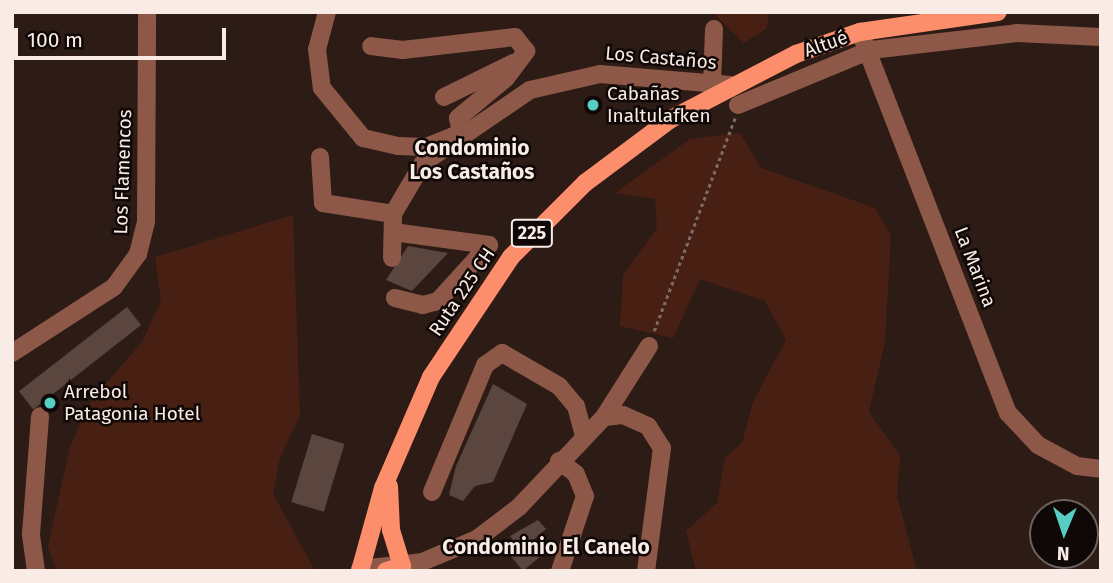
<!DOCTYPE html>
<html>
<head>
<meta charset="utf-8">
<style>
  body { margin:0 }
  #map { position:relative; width:1113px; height:583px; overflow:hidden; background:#2d1b15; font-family:"Fira Sans",sans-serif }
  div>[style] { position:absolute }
  .green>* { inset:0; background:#482013 }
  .building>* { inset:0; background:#5a453f; transform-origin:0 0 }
  .path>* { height:2.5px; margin-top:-1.25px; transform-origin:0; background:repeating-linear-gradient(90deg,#7c6c67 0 3.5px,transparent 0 7px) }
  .minor>* { height:18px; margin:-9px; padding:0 9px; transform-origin:9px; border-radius:9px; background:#8d5847 }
  .major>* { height:18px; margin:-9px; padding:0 9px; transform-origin:9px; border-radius:9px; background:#fd8e6c }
  .dots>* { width:19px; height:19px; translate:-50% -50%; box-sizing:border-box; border:4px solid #0f0806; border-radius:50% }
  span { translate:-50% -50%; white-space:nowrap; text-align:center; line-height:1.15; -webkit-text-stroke:5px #0f0806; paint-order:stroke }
  .shield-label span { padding:2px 5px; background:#0f0806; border:2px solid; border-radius:5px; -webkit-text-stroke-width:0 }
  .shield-label { font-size:18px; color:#f9ece7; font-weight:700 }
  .street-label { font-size:19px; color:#f9ece7 }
  .poi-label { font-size:19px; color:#f9ece7 }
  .left { translate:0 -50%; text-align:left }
  .neighbourhood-label { font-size:21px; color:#f9ece7; font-weight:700 }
  .frame { position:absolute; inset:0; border:14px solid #f9ece7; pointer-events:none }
  .north { position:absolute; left:1029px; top:499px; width:70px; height:70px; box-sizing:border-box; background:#0f0806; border:2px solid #6d6360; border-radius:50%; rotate:182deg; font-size:19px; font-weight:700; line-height:28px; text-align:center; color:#f9ece7 }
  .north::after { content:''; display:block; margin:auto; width:24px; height:32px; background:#56cec4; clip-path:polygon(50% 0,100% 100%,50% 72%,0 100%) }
  .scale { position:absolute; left:14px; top:28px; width:212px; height:32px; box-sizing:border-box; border:4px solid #f9ece7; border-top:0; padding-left:9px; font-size:21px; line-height:24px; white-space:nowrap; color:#f9ece7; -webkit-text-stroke:5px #0f0806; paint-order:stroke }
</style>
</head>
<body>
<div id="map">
  <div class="green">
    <div style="clip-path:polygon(712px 12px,770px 12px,766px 29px,744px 43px)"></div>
    <div style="clip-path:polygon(740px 133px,761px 168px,875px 208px,891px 235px,885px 342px,869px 412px,900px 456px,897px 496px,917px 571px,696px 571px,686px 531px,717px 503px,725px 458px,742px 443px,753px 402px,786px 340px,765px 301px,700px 279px,673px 338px,620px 326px,623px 275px,657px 228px,655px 199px,615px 193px,690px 139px)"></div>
    <div style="clip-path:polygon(293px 215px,300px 415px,280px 458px,273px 494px,315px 571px,57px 571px,48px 547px,70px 447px,89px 403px,142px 342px,161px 301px,155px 257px)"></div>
  </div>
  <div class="building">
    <div style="clip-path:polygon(408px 246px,448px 253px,412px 291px,386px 280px)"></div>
    <div style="left:127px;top:307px;width:23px;height:137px;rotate:52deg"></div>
    <div style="clip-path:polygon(493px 384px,527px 404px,493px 482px,475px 486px,463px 501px,449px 495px,456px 466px)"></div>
    <div style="left:312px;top:434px;width:34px;height:71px;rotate:17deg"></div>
    <div style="clip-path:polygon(538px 520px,546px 529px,531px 542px,542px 555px,523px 571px,505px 549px,514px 541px,510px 536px)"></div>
  </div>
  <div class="path">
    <div style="left:654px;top:331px;width:228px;rotate:-69.2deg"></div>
  </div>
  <div class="minor">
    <div style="left:327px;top:12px;width:38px;rotate:105deg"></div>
    <div style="left:317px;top:49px;width:39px;rotate:83deg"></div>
    <div style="left:322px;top:88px;width:65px;rotate:50.6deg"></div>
    <div style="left:363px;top:138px;width:36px;rotate:13deg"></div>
    <div style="left:398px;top:146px;width:28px;rotate:2deg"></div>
    <div style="left:426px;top:147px;width:38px;rotate:-22deg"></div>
    <div style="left:461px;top:133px;width:15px;rotate:-101deg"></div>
    <div style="left:458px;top:118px;width:62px;rotate:-39.8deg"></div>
    <div style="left:506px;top:78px;width:34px;rotate:-53deg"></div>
    <div style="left:526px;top:51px;width:18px;rotate:-128deg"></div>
    <div style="left:515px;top:37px;width:113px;rotate:173.4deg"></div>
    <div style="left:403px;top:50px;width:32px;rotate:-173deg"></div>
    <div style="left:860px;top:32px;width:409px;rotate:68.8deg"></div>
    <div style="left:1008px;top:413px;width:44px;rotate:46.8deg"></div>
    <div style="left:1038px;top:445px;width:44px;rotate:28.3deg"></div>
    <div style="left:1077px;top:466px;width:24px;rotate:7deg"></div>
    <div style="left:712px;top:84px;width:55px;rotate:-87.9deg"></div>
    <div style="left:444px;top:97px;width:77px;rotate:-26.2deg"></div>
    <div style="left:738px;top:105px;width:144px;rotate:-22.5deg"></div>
    <div style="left:871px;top:50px;width:147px;rotate:-6.6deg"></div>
    <div style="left:1017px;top:33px;width:84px;rotate:2.7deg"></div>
    <div style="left:320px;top:157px;width:46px;rotate:86.3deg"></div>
    <div style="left:323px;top:203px;width:71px;rotate:8.9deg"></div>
    <div style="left:393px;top:232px;width:97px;rotate:7.7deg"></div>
    <div style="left:489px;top:245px;width:76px;rotate:132.3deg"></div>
    <div style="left:438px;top:301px;width:16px;rotate:165deg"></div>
    <div style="left:423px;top:305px;width:29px;rotate:-166deg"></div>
    <div style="left:392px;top:258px;width:44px;rotate:-88.7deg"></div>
    <div style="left:393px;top:214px;width:59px;rotate:-59.5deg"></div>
    <div style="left:423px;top:163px;width:130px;rotate:-34.3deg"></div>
    <div style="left:530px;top:90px;width:72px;rotate:-12.9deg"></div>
    <div style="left:600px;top:74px;width:131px;rotate:4.8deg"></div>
    <div style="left:12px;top:353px;width:121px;rotate:-32.9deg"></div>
    <div style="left:114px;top:287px;width:41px;rotate:-54deg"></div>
    <div style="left:138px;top:254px;width:34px;rotate:-76deg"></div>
    <div style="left:146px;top:221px;width:209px;rotate:-89.7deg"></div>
    <div style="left:604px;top:417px;width:84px;rotate:-57.6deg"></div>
    <div style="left:559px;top:461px;width:21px;rotate:37deg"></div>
    <div style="left:576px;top:474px;width:24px;rotate:68deg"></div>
    <div style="left:585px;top:496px;width:79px;rotate:108.4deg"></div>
    <div style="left:432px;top:492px;width:138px;rotate:-67.3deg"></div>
    <div style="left:485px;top:365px;width:21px;rotate:-35deg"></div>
    <div style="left:502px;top:353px;width:66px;rotate:30.1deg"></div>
    <div style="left:559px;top:386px;width:26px;rotate:50deg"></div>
    <div style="left:576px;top:406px;width:30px;rotate:75deg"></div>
    <div style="left:360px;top:569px;width:62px;rotate:-6.4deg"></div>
    <div style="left:422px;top:562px;width:60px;rotate:-22.7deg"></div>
    <div style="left:477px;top:539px;width:53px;rotate:-37.3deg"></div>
    <div style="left:519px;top:507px;width:124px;rotate:-46.6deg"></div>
    <div style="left:604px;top:417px;width:19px;rotate:-6deg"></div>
    <div style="left:623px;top:415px;width:27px;rotate:24deg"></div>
    <div style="left:648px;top:426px;width:26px;rotate:58deg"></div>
    <div style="left:662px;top:448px;width:124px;rotate:97.4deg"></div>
    <div style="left:36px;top:571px;width:37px;rotate:-98deg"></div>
    <div style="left:31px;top:534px;width:118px;rotate:-85.6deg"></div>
  </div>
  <div class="major">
    <div style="left:360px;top:571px;width:86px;rotate:-74.5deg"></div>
    <div style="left:383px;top:488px;width:121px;rotate:-66.6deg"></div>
    <div style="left:431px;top:377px;width:144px;rotate:-56.3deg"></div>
    <div style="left:511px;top:257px;width:105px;rotate:-45deg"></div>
    <div style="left:585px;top:183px;width:107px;rotate:-36.7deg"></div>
    <div style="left:671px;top:119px;width:141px;rotate:-27.5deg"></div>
    <div style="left:796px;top:54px;width:68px;rotate:-19deg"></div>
    <div style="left:860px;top:32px;width:139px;rotate:-8.2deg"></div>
    <div style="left:386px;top:571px;width:17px;rotate:-17deg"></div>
    <div style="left:402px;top:566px;width:38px;rotate:-107deg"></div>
    <div style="left:391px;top:530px;width:44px;rotate:-92.6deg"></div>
  </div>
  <div class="dots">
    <div style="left:593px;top:105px;background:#56cec4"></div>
    <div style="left:50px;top:403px;background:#56cec4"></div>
  </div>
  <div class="shield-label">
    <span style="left:532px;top:233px">225</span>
  </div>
  <div class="street-label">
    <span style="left:826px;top:44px;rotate:-19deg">Altué</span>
    <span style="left:661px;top:58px;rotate:5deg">Los Castaños</span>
    <span style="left:123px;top:172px;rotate:-88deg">Los Flamencos</span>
    <span style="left:975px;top:267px;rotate:69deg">La Marina</span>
    <span style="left:462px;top:292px;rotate:-56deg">Ruta 225 CH</span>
  </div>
  <div class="poi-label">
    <span class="left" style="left:607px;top:105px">Cabañas<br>Inaltulafken</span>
    <span class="left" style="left:64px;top:403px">Arrebol<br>Patagonia Hotel</span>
  </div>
  <div class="neighbourhood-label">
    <span style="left:472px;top:160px">Condominio<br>Los Castaños</span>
    <span style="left:546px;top:547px">Condominio El Canelo</span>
  </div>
  <div class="frame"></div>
  <div class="north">N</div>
  <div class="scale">100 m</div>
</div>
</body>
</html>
